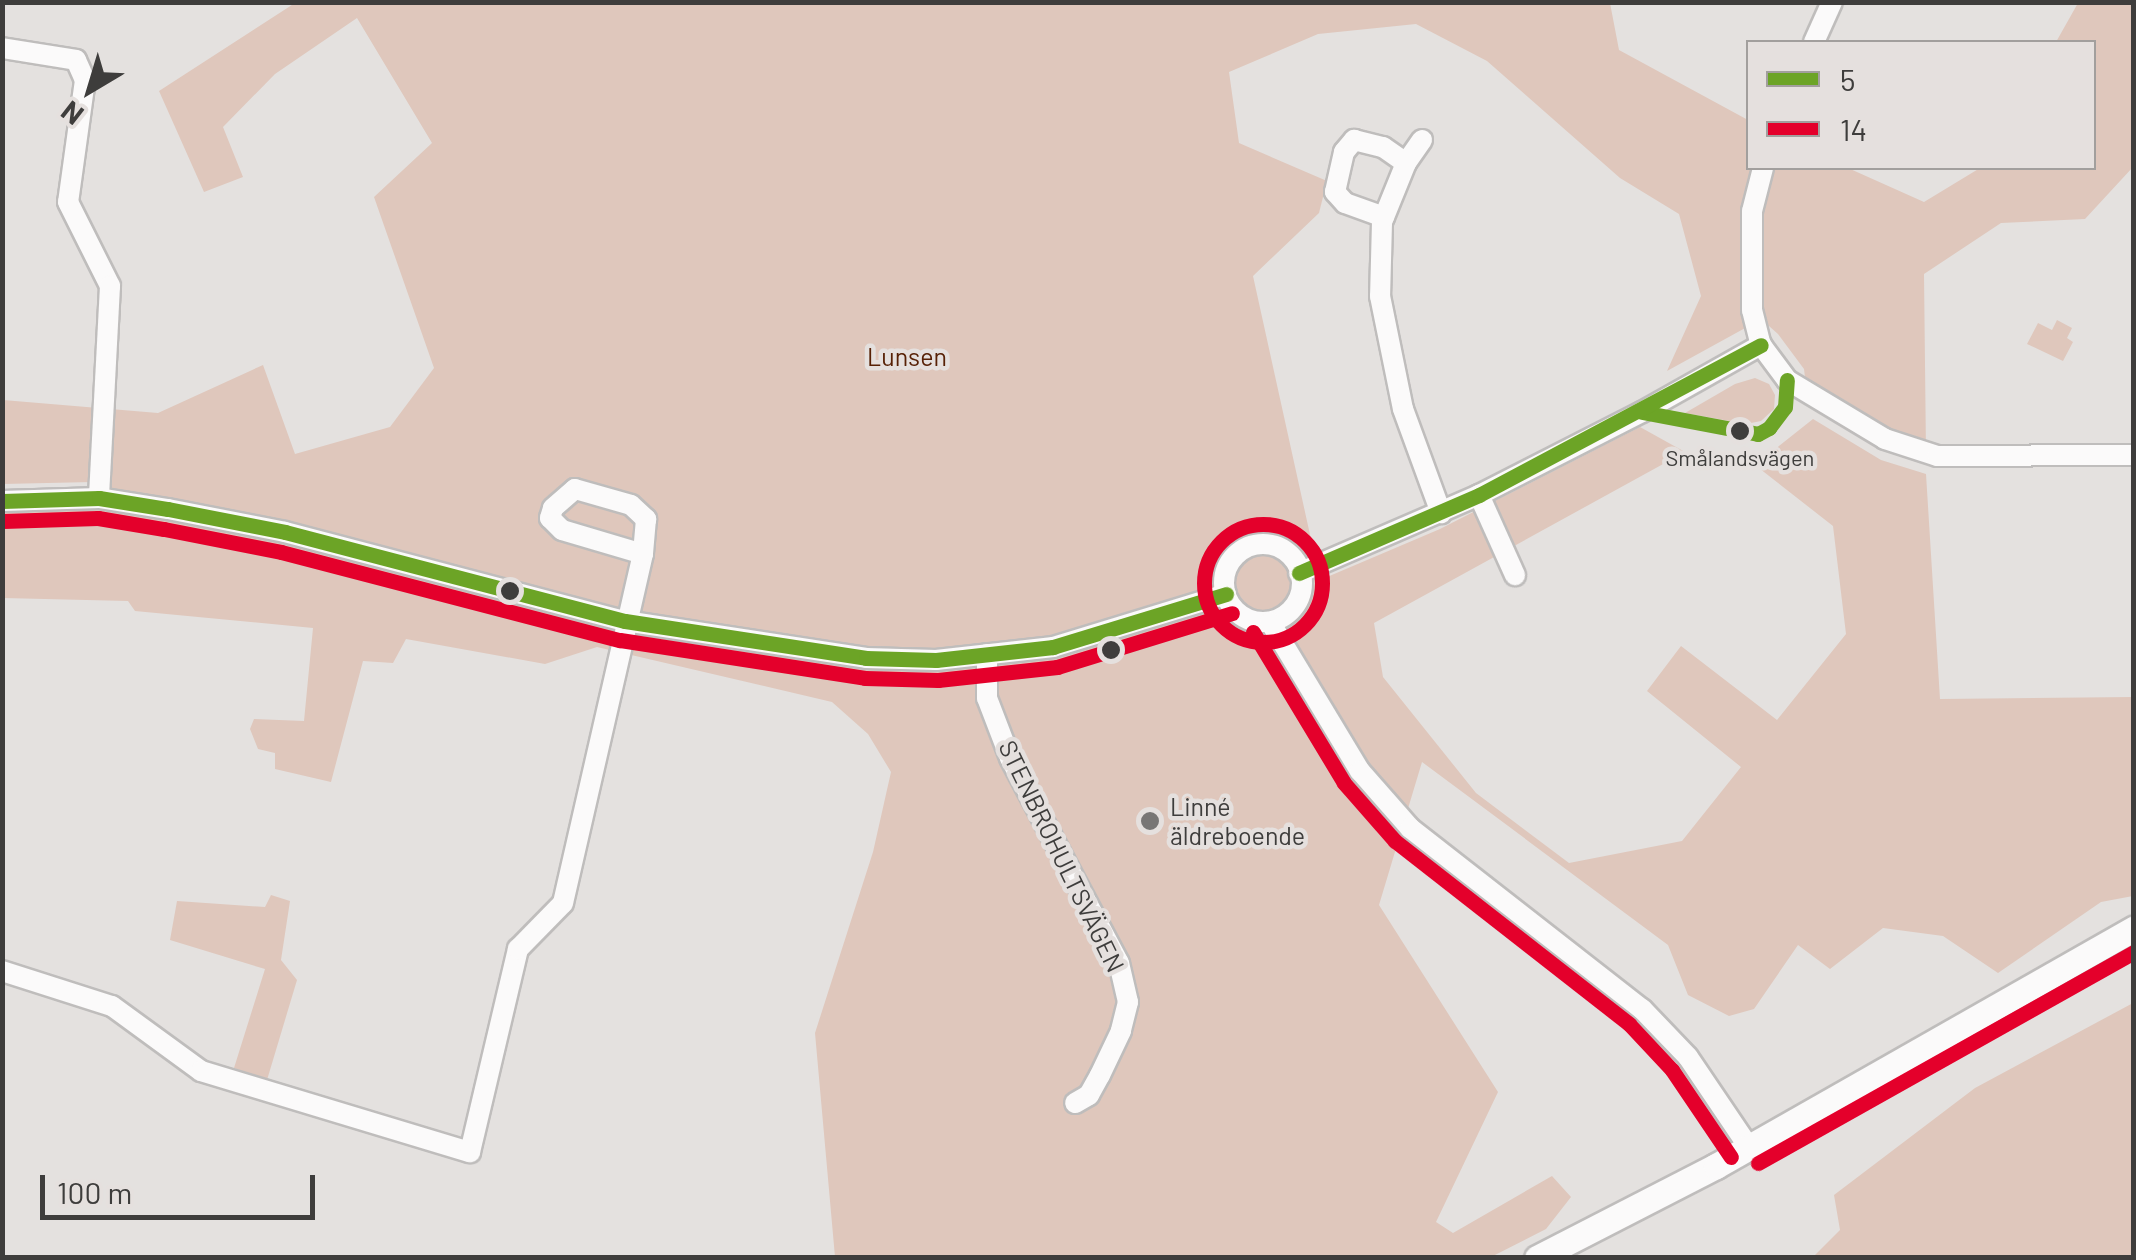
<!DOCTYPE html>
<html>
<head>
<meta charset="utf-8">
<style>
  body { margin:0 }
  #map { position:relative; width:2136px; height:1260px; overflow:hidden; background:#e4e1df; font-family:Barlow,sans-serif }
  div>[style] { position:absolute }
  .green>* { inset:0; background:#dfc7bc }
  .roads { filter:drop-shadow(2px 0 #bfbdbc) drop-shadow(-2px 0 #bfbdbc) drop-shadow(0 2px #bfbdbc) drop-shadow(0 -2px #bfbdbc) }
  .minor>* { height:20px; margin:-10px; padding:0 10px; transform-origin:10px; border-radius:10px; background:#fbfafa }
  .minor>.ring { margin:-10px; padding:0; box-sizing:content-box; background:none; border:20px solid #fbfafa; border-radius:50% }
  .major>* { height:25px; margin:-12.5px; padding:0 12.5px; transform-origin:12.5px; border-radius:12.5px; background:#fbfafa }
  .bus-1>* { height:15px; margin:-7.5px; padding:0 7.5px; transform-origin:7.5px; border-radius:7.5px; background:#6ca426 }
  .bus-2>* { height:15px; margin:-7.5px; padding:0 7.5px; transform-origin:7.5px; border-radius:7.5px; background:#e4002b }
  .bus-2>.ring { margin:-7.5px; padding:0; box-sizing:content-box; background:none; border:15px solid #e4002b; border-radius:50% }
  .dots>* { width:28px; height:28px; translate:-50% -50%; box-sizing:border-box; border:5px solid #e5e0de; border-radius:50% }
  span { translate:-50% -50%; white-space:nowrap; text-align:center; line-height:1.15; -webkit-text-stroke:9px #e5e0de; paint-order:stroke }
  .bus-label { font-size:22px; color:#3e3d3c }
  .park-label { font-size:25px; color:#572106 }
  .poi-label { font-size:25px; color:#3e3d3c }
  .left { translate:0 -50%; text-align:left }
  .street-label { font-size:25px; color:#3e3d3c }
  .frame { position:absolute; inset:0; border:5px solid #3e3d3c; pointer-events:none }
  .legend { position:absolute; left:1746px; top:40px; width:350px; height:130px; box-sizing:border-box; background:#e5e0de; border:2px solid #a29f9d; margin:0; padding:12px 18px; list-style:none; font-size:30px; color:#3e3d3c }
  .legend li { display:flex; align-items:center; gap:20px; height:50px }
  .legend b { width:50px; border:2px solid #a29f9d }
  .north { position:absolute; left:40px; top:40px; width:100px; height:100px; -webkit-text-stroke:8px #e5e0de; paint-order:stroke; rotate:218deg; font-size:28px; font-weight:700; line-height:40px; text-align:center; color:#3e3d3c }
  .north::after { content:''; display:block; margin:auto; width:35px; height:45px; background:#3e3d3c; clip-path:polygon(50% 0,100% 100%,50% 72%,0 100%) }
  .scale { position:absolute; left:40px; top:1175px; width:275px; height:45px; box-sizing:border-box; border:5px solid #3e3d3c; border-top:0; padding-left:12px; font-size:30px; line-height:35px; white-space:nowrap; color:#3e3d3c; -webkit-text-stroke:8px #e5e0de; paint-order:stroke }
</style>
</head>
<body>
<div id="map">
  <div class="green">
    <div style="clip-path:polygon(295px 3px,1610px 3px,1619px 50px,1748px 120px,1748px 168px,1848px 168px,1924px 202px,1980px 168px,2094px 168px,2094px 42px,2056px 42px,2078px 3px,2133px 3px,2133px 167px,2085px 219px,2001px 223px,1924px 274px,1926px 453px,1807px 394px,1804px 369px,1778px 334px,1752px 311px,1747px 327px,1667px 371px,1701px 296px,1679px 214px,1620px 178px,1487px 61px,1416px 24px,1318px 34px,1229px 72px,1239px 143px,1327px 181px,1319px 213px,1253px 276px,1320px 580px,1440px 529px,1640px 427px,1685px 452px,1374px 623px,1383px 677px,1476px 793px,1569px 863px,1682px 841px,1741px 767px,1647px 691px,1681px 646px,1777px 720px,1846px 634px,1833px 526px,1755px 465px,1813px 419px,1881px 460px,1926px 474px,1940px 699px,2133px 697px,2133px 896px,2101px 902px,1998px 973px,1943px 936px,1883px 928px,1830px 969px,1798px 945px,1754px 1009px,1729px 1016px,1688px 995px,1668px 945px,1422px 762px,1379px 905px,1498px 1092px,1436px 1222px,1453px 1233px,1552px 1176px,1571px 1197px,1546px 1229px,1491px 1257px,835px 1257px,815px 1033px,873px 852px,891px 772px,868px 734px,832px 702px,597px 647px,545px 664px,406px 639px,393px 663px,363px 661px,331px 782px,275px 769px,275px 753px,258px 749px,250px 729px,254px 719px,304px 721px,313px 628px,135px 611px,128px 601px,3px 598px,3px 513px,106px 509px,92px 482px,3px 484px,3px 400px,158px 413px,263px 365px,295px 454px,390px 427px,434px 368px,374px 197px,432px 143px,357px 18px,275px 74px,223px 127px,243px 177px,204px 192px,159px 91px)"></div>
    <div style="clip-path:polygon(2057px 320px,2072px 328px,2067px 338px,2073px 342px,2063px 361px,2027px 344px,2038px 323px,2052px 330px)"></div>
    <div style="clip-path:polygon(1755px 378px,1769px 384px,1775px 395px,1774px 409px,1761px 421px,1746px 424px,1685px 413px,1735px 384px)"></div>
    <div style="clip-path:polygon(271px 895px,290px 901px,281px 960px,297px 980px,267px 1080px,234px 1068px,265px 969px,170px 940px,177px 901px,265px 907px)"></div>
    <div style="clip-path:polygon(2133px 1003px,2133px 1257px,1813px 1257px,1840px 1230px,1834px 1195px,1975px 1088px)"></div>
  </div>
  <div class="roads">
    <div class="minor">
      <div style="left:1814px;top:42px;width:44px;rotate:-65.8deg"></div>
      <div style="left:2px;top:48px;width:75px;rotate:9.2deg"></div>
      <div style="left:76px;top:60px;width:22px;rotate:66deg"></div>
      <div style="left:85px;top:80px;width:123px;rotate:97.9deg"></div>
      <div style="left:68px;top:202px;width:94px;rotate:63.4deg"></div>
      <div style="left:110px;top:286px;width:212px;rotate:93deg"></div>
      <div style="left:1422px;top:140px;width:28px;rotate:125deg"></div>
      <div style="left:1406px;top:163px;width:64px;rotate:112.1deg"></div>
      <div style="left:1382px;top:222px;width:74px;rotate:91.5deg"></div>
      <div style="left:1380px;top:296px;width:115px;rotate:78.5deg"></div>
      <div style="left:1403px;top:409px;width:111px;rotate:69.9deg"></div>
      <div style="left:1763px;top:168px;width:44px;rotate:104.3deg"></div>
      <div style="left:1752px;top:211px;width:99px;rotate:90deg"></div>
      <div style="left:1752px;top:310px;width:36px;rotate:76deg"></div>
      <div style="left:1761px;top:345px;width:44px;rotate:53.4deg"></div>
      <div style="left:1787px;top:380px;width:114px;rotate:31deg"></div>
      <div style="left:1885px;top:439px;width:55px;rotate:18.1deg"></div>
      <div style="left:1937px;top:456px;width:197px;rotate:-0.3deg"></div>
      <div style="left:1384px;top:217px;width:41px;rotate:-160.3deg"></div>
      <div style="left:1345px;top:203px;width:15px;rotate:-132deg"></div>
      <div style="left:1335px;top:192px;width:41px;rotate:-77.3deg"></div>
      <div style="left:1344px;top:152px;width:16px;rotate:-50deg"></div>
      <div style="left:1354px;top:140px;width:30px;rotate:14deg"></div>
      <div style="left:1383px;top:147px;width:28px;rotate:35deg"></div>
      <div style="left:1479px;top:495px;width:88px;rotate:65.8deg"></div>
      <div style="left:2px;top:501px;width:97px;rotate:-1.8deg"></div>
      <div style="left:99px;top:498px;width:70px;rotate:9.1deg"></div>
      <div style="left:168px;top:509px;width:119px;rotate:11.1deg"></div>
      <div style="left:285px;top:532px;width:351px;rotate:14.7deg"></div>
      <div style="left:625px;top:621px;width:244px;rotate:8.7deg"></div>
      <div style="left:866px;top:658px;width:70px;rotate:1.6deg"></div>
      <div style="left:936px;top:660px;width:118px;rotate:-6.3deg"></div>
      <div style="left:1053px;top:647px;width:181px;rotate:-17deg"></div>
      <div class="ring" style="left:1224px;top:544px;width:58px;height:58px"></div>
      <div style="left:1299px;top:573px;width:196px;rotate:-23.4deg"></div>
      <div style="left:1479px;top:495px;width:183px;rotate:-27deg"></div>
      <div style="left:1642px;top:412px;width:137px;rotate:-29.4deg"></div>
      <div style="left:1270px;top:622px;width:174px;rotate:58.9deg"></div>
      <div style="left:1360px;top:771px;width:76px;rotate:48.7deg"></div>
      <div style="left:1410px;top:828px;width:294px;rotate:38deg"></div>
      <div style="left:1642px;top:1009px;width:66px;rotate:46.2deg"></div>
      <div style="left:1688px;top:1057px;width:107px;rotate:56deg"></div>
      <div style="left:987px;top:654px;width:44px;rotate:90deg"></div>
      <div style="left:987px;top:698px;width:64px;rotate:69deg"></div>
      <div style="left:1010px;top:758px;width:232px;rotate:62deg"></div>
      <div style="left:1119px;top:963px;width:40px;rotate:77deg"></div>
      <div style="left:1128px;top:1002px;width:30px;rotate:104deg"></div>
      <div style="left:1121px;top:1031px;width:49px;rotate:115.5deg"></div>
      <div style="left:1100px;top:1075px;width:23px;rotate:119deg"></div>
      <div style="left:1089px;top:1095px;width:16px;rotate:150deg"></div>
      <div style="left:2px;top:971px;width:115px;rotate:17.7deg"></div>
      <div style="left:112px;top:1006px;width:110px;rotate:36.1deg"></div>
      <div style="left:201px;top:1071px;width:281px;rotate:16.8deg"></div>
      <div style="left:470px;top:1152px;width:209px;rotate:-76.7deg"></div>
      <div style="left:518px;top:949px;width:64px;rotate:-45.6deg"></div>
      <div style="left:563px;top:903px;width:358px;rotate:-77.1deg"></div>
      <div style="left:643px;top:554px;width:84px;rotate:-163.5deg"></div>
      <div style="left:562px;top:530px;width:17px;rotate:-135deg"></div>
      <div style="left:550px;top:518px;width:10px;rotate:-73deg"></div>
      <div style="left:553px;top:508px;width:29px;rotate:-41deg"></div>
      <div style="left:575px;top:489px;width:58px;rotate:15.9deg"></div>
      <div style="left:631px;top:505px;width:21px;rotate:43deg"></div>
      <div style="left:646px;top:519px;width:35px;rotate:95deg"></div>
    </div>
    <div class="major">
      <div style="left:1537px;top:1258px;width:201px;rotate:-27.2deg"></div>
      <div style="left:1716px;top:1166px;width:481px;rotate:-29.6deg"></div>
    </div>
  </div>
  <div class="bus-1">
    <div style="left:1642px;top:412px;width:118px;rotate:10.7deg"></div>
    <div style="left:1758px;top:434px;width:13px;rotate:-29deg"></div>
    <div style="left:1769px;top:428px;width:26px;rotate:-53deg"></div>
    <div style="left:1785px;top:407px;width:27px;rotate:-86deg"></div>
    <div style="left:2px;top:501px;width:97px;rotate:-1.8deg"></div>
    <div style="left:99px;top:498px;width:70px;rotate:9.1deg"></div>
    <div style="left:168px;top:509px;width:119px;rotate:11.1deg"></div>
    <div style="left:285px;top:532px;width:351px;rotate:14.7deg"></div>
    <div style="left:625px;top:621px;width:244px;rotate:8.7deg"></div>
    <div style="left:866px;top:658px;width:70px;rotate:1.6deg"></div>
    <div style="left:936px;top:660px;width:118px;rotate:-6.3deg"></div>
    <div style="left:1053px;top:647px;width:181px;rotate:-17deg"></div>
    <div style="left:1299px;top:573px;width:196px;rotate:-23.4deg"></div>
    <div style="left:1479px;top:495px;width:319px;rotate:-28deg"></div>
  </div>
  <div class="bus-2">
    <div style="left:3px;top:521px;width:95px;rotate:-1.8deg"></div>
    <div style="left:98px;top:518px;width:67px;rotate:9.5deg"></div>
    <div style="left:164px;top:529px;width:119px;rotate:11.1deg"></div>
    <div style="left:281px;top:552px;width:350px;rotate:14.6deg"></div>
    <div style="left:620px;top:640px;width:248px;rotate:8.8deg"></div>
    <div style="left:865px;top:678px;width:73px;rotate:1.6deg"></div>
    <div style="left:938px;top:680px;width:120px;rotate:-6.2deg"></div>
    <div style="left:1057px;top:667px;width:183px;rotate:-17.1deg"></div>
    <div class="ring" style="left:1204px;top:524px;width:103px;height:103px"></div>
    <div style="left:1253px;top:632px;width:176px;rotate:58.9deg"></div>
    <div style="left:1344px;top:783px;width:77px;rotate:48.7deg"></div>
    <div style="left:1395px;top:841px;width:297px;rotate:38deg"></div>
    <div style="left:1629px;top:1024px;width:63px;rotate:46.9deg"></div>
    <div style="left:1672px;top:1070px;width:105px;rotate:55.9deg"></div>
    <div style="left:1758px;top:1163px;width:431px;rotate:-29.3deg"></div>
  </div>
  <div class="dots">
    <div style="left:1740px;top:431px;background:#3e3d3c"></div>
    <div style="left:510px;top:591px;background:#3e3d3c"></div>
    <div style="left:1111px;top:650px;background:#3e3d3c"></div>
    <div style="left:1150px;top:821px;background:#787675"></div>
  </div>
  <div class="bus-label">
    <span style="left:1740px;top:458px">Smålandsvägen</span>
  </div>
  <div class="park-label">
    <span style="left:907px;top:356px">Lunsen</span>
  </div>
  <div class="poi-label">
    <span class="left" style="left:1170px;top:821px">Linné<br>äldreboende</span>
  </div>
  <div class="street-label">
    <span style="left:1062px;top:856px;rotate:64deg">STENBROHULTSVÄGEN</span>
  </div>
  <div class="frame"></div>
  <ul class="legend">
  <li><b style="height:12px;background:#6ca426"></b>5</li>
  <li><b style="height:12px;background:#e4002b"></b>14</li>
  </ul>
  <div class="north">N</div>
  <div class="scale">100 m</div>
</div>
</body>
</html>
